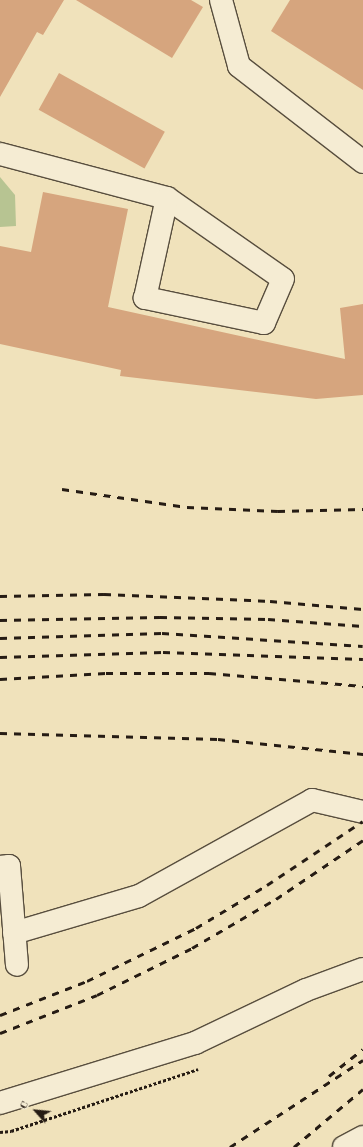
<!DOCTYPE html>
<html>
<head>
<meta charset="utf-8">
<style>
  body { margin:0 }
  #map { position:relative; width:363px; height:1147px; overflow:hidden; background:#f0e2bb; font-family:"Old Standard TT",serif }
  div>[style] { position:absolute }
  .green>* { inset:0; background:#b7c492 }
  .building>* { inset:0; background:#d6a57e; transform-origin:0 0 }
  .path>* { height:2.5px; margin-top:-1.25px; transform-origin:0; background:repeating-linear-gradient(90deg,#261c14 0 3px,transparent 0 5px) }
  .roads { filter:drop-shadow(1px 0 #584e3e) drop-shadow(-1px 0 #584e3e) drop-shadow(0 1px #584e3e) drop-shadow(0 -1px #584e3e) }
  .minor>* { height:22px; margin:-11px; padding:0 11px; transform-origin:11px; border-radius:11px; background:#f5ecd3 }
  .rail>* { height:3px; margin-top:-1.5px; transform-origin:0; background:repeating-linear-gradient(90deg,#261c14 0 7px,transparent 0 14px) }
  span { translate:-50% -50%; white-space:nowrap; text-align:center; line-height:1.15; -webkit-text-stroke:4px #f5ecd3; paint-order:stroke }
  .north { position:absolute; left:16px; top:1091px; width:40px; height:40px; -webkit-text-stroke:3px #f5ecd3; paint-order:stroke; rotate:297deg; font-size:11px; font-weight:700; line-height:16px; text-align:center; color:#261c14 }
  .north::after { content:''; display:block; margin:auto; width:14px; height:18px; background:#261c14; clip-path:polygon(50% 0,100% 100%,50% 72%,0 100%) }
</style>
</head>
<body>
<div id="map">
  <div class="green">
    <div style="clip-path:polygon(0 177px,15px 195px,16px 226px,0 227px)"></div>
  </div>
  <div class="building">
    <div style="clip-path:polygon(0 0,64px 0,43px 35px,37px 32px,0 97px)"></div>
    <div style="clip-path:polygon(76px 0,191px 0,203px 7px,172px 58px)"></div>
    <div style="clip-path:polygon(290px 0,363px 0,363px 90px,271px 31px)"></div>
    <div style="left:59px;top:73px;width:121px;height:42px;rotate:29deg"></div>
    <div style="clip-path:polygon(43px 192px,128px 209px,108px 307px,345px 359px,340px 308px,363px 304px,363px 395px,316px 399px,120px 376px,121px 370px,0 344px,0 246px,31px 252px)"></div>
  </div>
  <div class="path">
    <div style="left:0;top:1132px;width:11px;rotate:-5deg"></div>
    <div style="left:11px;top:1131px;width:197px;rotate:-18.3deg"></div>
  </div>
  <div class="roads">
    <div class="minor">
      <div style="left:221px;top:0;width:68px;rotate:74.7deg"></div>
      <div style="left:239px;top:66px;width:157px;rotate:37.7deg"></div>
      <div style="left:0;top:154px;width:173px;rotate:14.8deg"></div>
      <div style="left:167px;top:198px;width:141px;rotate:34.9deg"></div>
      <div style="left:283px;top:279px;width:48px;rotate:113.4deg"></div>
      <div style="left:264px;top:323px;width:122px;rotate:-168.1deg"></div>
      <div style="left:145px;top:298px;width:102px;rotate:-77.6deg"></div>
      <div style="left:0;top:867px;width:9px;rotate:-6deg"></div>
      <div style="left:9px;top:866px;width:99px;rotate:85.4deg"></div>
      <div style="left:14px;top:933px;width:130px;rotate:-16.5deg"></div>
      <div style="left:139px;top:896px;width:198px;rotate:-29deg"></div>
      <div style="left:312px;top:800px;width:52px;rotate:13.2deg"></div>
      <div style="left:0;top:1103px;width:204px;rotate:-17.1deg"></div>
      <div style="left:195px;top:1043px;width:123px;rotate:-25.5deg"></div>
      <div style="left:306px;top:990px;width:61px;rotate:-20.2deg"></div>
      <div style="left:344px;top:1147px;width:21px;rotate:-28deg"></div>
    </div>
  </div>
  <div class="rail">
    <div style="left:62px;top:489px;width:126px;rotate:8.2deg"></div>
    <div style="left:187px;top:507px;width:91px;rotate:2.5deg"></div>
    <div style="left:278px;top:511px;width:85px;rotate:-1.3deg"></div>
    <div style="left:0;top:596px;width:104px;rotate:-1.1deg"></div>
    <div style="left:104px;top:594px;width:166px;rotate:2.4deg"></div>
    <div style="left:270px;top:601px;width:93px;rotate:4.9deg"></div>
    <div style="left:0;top:620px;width:160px;rotate:-1.1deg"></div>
    <div style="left:160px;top:617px;width:108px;rotate:1.1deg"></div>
    <div style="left:268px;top:619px;width:95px;rotate:4.2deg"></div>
    <div style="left:0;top:638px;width:162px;rotate:-1.8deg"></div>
    <div style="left:162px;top:633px;width:201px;rotate:3.7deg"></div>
    <div style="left:0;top:657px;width:163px;rotate:-1.8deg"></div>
    <div style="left:163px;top:652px;width:200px;rotate:2deg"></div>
    <div style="left:0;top:679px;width:106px;rotate:-3.2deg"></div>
    <div style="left:106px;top:673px;width:103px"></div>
    <div style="left:209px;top:673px;width:155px;rotate:4.8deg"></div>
    <div style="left:0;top:733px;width:218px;rotate:1.6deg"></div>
    <div style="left:218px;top:739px;width:146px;rotate:5.9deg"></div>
    <div style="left:0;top:1015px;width:93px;rotate:-21.3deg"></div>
    <div style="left:87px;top:981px;width:121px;rotate:-25.9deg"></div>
    <div style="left:196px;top:928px;width:83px;rotate:-31.2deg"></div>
    <div style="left:267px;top:885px;width:115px;rotate:-33.7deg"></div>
    <div style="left:0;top:1033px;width:104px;rotate:-21.4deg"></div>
    <div style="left:97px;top:995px;width:106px;rotate:-26.3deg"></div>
    <div style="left:192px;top:948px;width:97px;rotate:-30.3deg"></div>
    <div style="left:276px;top:899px;width:105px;rotate:-34.1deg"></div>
    <div style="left:329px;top:1076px;width:43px;rotate:-38.5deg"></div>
    <div style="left:230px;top:1147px;width:159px;rotate:-33.2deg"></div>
    <div style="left:294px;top:1147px;width:90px;rotate:-40deg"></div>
  </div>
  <div class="north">С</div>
</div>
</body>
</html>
